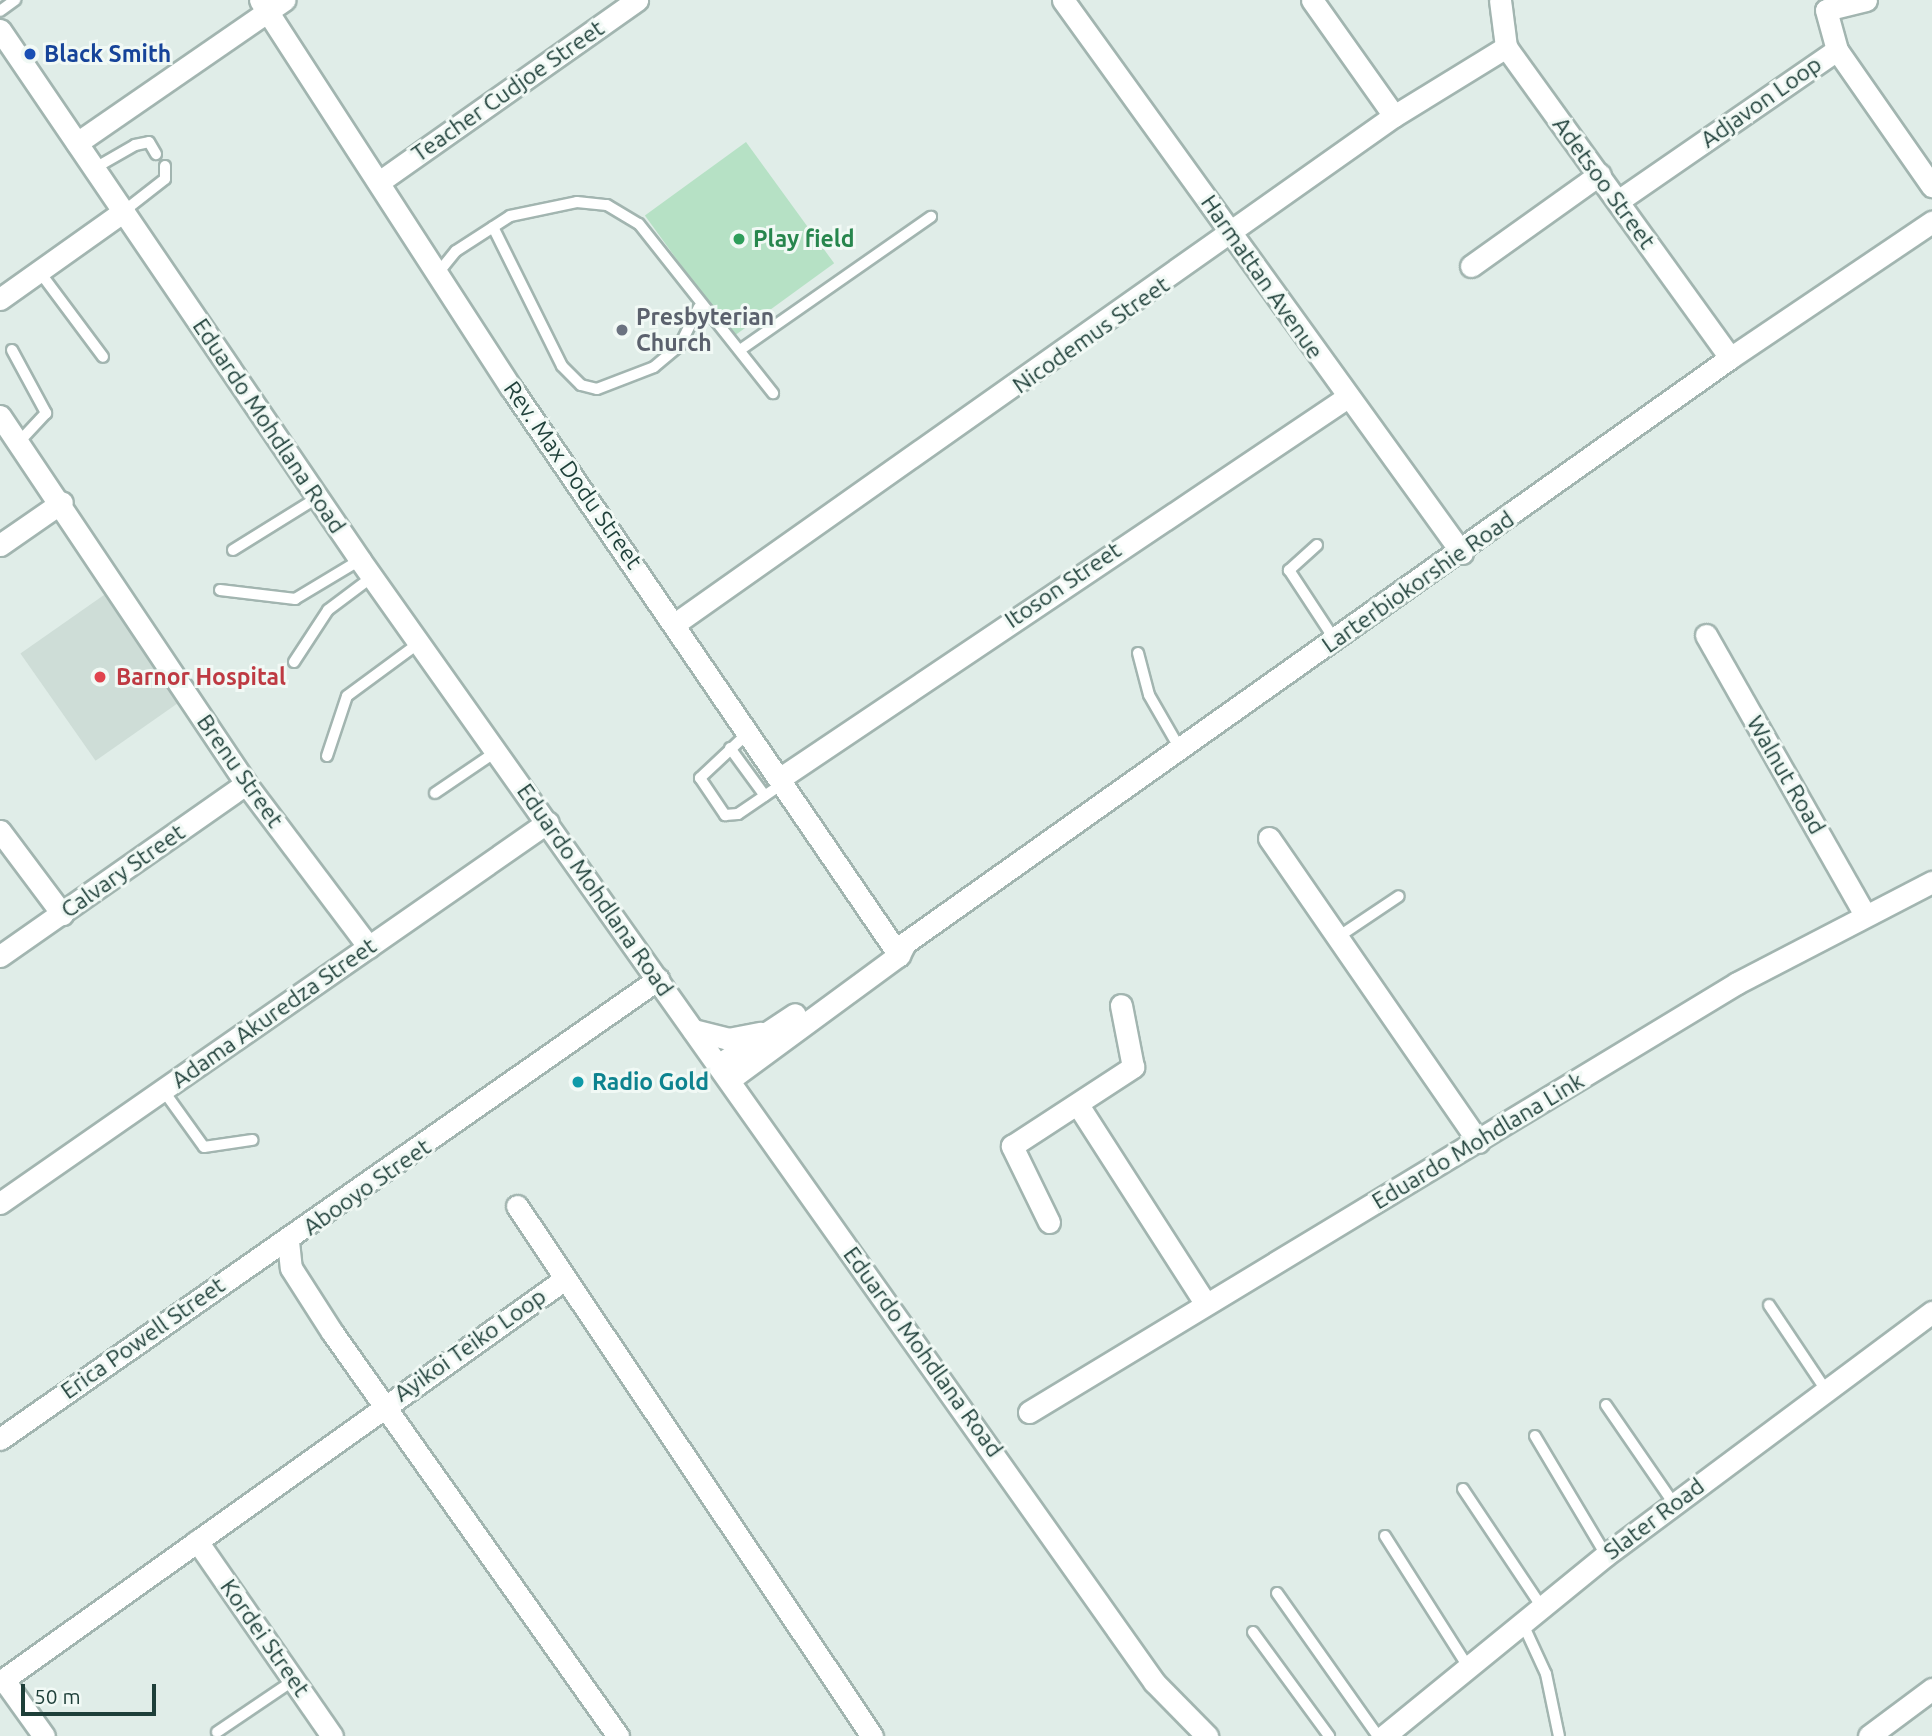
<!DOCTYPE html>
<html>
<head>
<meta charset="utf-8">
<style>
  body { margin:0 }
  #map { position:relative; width:1932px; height:1736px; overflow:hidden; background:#e0ede8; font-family:Ubuntu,sans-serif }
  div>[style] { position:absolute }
  .built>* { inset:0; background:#ceddd7; transform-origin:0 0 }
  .green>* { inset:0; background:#b6e1c5; transform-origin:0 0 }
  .roads { filter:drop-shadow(2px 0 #a2b5b0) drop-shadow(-2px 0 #a2b5b0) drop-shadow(0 2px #a2b5b0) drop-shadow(0 -2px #a2b5b0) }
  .lane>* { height:10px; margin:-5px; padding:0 5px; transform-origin:5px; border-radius:5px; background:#fff }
  .street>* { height:21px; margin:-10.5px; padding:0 10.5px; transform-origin:10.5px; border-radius:10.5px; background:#fff }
  .secondary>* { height:21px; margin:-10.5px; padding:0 10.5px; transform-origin:10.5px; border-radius:10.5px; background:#fff }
  .dots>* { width:19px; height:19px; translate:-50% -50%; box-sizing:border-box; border:4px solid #f1f9f5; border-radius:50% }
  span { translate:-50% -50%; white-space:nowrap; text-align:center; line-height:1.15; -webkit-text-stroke:6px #f1f9f5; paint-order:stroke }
  .transit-label { font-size:23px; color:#164399; font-weight:700 }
  .left { translate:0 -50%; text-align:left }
  .street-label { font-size:23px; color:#1e3f39 }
  .leisure-label { font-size:23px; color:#27864d; font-weight:700 }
  .worship-label { font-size:23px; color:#5b616d; font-weight:700 }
  .health-label { font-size:23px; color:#be3a42; font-weight:700 }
  .culture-label { font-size:23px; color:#0d838f; font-weight:700 }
  .scale { position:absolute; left:21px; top:1684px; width:135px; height:32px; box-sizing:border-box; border:4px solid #1e3f39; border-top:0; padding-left:9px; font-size:21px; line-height:24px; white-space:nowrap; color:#1e3f39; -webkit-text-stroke:5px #f1f9f5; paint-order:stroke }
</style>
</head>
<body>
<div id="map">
  <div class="built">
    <div style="left:104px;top:595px;width:131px;height:102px;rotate:55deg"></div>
  </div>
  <div class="green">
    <div style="left:746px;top:142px;width:150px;height:125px;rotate:54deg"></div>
  </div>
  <div class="roads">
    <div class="lane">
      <div style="left:0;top:11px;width:19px;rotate:-36deg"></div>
      <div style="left:95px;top:168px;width:46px;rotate:-29.9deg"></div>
      <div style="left:135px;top:145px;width:14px;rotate:-12deg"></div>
      <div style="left:149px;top:142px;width:14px;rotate:60deg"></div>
      <div style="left:124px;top:211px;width:52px;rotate:-38deg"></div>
      <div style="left:165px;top:179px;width:13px;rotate:-90deg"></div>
      <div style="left:493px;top:227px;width:155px;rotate:63.6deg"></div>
      <div style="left:562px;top:366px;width:27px;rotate:45deg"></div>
      <div style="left:581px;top:385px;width:16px;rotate:14deg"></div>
      <div style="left:597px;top:389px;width:61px;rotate:-21.1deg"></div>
      <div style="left:654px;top:367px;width:34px;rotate:-40deg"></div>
      <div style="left:680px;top:345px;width:42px;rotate:-63.4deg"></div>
      <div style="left:39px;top:271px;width:107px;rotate:53.3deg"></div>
      <div style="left:438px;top:273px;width:28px;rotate:-51deg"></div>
      <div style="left:456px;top:251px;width:64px;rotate:-32.9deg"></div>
      <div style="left:510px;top:216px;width:68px;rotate:-11.8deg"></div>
      <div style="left:577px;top:202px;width:30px;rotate:6deg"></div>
      <div style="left:607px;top:205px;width:37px;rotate:31deg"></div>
      <div style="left:639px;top:224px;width:216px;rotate:51.6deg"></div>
      <div style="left:12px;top:350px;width:72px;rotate:61.6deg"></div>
      <div style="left:46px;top:413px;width:40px;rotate:133deg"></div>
      <div style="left:740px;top:350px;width:233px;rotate:-34.9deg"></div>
      <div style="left:1317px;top:545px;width:38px;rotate:138deg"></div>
      <div style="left:1289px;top:570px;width:84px;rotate:56.7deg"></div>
      <div style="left:233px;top:550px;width:99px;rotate:-31.8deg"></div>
      <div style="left:220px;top:590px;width:76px;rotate:6.8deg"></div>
      <div style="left:295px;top:599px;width:76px;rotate:-31deg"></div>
      <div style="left:1138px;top:653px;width:43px;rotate:75.3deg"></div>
      <div style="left:1149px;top:695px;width:62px;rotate:60.1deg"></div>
      <div style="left:294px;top:662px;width:62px;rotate:-56.8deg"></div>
      <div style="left:328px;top:610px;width:55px;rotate:-36.9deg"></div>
      <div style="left:748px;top:733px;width:66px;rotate:136.8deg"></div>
      <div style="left:700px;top:778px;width:45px;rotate:56deg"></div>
      <div style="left:725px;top:815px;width:13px;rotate:-4deg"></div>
      <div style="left:738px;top:814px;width:57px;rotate:-34.2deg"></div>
      <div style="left:730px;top:748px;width:59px;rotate:53.9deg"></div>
      <div style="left:327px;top:756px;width:63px;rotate:-71.6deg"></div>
      <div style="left:347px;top:696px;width:89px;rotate:-36.4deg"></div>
      <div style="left:435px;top:793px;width:75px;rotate:-34.1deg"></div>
      <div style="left:1338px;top:937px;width:73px;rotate:-33.9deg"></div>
      <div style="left:163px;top:1090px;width:70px;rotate:54.3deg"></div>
      <div style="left:204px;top:1147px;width:49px;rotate:-8.3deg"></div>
      <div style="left:1769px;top:1305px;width:102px;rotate:56.2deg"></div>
      <div style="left:1606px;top:1405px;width:120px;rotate:55.5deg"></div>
      <div style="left:1535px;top:1436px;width:139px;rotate:59.2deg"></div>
      <div style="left:1463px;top:1489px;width:141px;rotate:56.3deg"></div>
      <div style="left:1385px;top:1536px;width:155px;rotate:57.6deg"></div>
      <div style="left:1277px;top:1593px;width:175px;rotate:54.8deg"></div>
      <div style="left:1522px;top:1622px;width:57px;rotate:65.2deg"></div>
      <div style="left:1546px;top:1674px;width:63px;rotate:78.2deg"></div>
      <div style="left:1253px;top:1632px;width:129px;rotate:53.8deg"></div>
      <div style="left:217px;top:1732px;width:93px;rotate:-34deg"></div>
    </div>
    <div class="street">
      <div style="left:260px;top:0;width:463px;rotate:57.1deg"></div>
      <div style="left:512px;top:389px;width:686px;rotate:55.64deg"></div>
      <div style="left:1063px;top:0;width:682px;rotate:54.19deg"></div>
      <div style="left:1312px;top:0;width:142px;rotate:54.7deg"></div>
      <div style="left:1500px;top:0;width:47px;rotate:82.7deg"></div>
      <div style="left:1506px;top:47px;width:383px;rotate:54.2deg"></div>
      <div style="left:1866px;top:0;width:41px;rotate:166deg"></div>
      <div style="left:1826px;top:10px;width:41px;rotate:74.6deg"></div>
      <div style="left:1837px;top:50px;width:166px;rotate:55.1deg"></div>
      <div style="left:77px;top:143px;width:252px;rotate:-34.6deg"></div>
      <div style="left:379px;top:182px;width:316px;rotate:-35.2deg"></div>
      <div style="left:1618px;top:201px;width:266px;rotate:-34.6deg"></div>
      <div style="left:1471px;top:266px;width:158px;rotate:-35.5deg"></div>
      <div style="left:0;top:299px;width:152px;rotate:-35.4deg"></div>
      <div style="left:0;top:416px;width:443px;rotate:56.2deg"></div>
      <div style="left:246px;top:784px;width:204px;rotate:53deg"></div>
      <div style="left:0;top:545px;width:75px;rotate:-34.7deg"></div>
      <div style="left:676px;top:623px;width:879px;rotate:-35.23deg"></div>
      <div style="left:1394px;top:116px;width:132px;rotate:-31.6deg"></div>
      <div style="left:1706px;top:635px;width:322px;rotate:60.4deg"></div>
      <div style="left:782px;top:777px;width:680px;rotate:-33.9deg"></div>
      <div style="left:0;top:831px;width:104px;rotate:53.2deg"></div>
      <div style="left:1269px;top:838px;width:369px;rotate:55.4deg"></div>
      <div style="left:0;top:956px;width:300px;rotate:-35deg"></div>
      <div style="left:1078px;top:1105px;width:235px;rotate:57.3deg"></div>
      <div style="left:0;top:1203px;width:667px;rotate:-34.81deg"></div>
      <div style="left:517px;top:1206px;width:638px;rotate:56.19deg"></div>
      <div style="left:1049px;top:1222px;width:85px;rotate:-116deg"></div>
      <div style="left:1012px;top:1146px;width:145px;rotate:-33.1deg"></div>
      <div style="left:1133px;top:1067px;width:63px;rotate:-101deg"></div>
      <div style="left:288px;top:1241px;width:27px;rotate:84deg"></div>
      <div style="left:291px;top:1268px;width:76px;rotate:57.4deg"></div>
      <div style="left:332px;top:1332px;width:495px;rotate:54.7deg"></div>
      <div style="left:1029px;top:1412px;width:828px;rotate:-31.21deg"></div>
      <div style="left:1737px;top:983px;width:220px;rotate:-27.4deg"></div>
      <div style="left:0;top:1439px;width:803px;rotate:-34.96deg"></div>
      <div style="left:197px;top:1541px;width:237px;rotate:55.3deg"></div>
      <div style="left:3px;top:1679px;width:70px;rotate:54.3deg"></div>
      <div style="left:0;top:1682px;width:690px;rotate:-35.51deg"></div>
      <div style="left:1384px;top:1736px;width:286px;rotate:-39.2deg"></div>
      <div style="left:1606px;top:1555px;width:407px;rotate:-36.7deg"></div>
      <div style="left:1869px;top:1736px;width:79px;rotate:-36.7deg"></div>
    </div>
    <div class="secondary">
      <div style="left:0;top:30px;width:641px;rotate:55.81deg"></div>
      <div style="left:360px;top:560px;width:1375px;rotate:54.71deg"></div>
      <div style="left:1154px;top:1682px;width:76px;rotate:45.5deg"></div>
      <div style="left:693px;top:1030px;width:36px;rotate:14deg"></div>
      <div style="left:728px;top:1039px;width:33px;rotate:-11deg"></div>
      <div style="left:718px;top:1065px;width:92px;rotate:-33.5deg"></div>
      <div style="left:729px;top:1080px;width:211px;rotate:-36.3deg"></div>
      <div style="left:899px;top:955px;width:13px;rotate:-63deg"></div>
      <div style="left:905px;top:943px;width:1011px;rotate:-35.34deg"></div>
      <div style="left:1730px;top:358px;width:244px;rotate:-34deg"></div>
    </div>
  </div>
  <div class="dots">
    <div style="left:30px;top:54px;background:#1a4fb4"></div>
    <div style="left:739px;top:239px;background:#2e9e5b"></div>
    <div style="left:622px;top:330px;background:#6b7280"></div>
    <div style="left:100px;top:677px;background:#e0444e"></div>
    <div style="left:578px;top:1082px;background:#0f9aa8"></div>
  </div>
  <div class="transit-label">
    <span class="left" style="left:44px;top:54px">Black Smith</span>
  </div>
  <div class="street-label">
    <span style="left:508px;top:91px;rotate:-35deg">Teacher Cudjoe Street</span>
    <span style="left:1761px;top:102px;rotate:-35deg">Adjavon Loop</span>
    <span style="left:1604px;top:183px;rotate:54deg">Adetsoo Street</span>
    <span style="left:1262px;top:277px;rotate:55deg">Harmattan Avenue</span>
    <span style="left:1091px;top:335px;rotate:-35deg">Nicodemus Street</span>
    <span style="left:269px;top:426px;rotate:56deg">Eduardo Mohdlana Road</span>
    <span style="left:573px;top:475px;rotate:55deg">Rev. Max Dodu Street</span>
    <span style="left:1418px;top:582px;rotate:-35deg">Larterbiokorshie Road</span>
    <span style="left:1063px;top:585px;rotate:-34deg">Itoson Street</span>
    <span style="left:240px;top:771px;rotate:55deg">Brenu Street</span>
    <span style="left:1786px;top:775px;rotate:60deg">Walnut Road</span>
    <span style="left:123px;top:871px;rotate:-35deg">Calvary Street</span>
    <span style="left:595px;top:890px;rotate:55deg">Eduardo Mohdlana Road</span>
    <span style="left:274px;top:1013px;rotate:-35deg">Adama Akuredza Street</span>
    <span style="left:1478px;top:1141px;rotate:-31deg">Eduardo Mohdlana Link</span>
    <span style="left:367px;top:1187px;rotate:-35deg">Abooyo Street</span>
    <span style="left:143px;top:1338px;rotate:-35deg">Erica Powell Street</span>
    <span style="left:470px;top:1345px;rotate:-35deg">Ayikoi Teiko Loop</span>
    <span style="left:923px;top:1352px;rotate:54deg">Eduardo Mohdlana Road</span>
    <span style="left:1654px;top:1519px;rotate:-37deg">Slater Road</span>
    <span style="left:265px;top:1638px;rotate:55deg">Kordei Street</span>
  </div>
  <div class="leisure-label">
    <span class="left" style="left:753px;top:239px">Play field</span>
  </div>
  <div class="worship-label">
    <span class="left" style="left:636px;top:330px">Presbyterian<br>Church</span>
  </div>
  <div class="health-label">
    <span class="left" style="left:116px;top:677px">Barnor Hospital</span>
  </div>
  <div class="culture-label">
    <span class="left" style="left:592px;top:1082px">Radio Gold</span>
  </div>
  <div class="scale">50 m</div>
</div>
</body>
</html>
